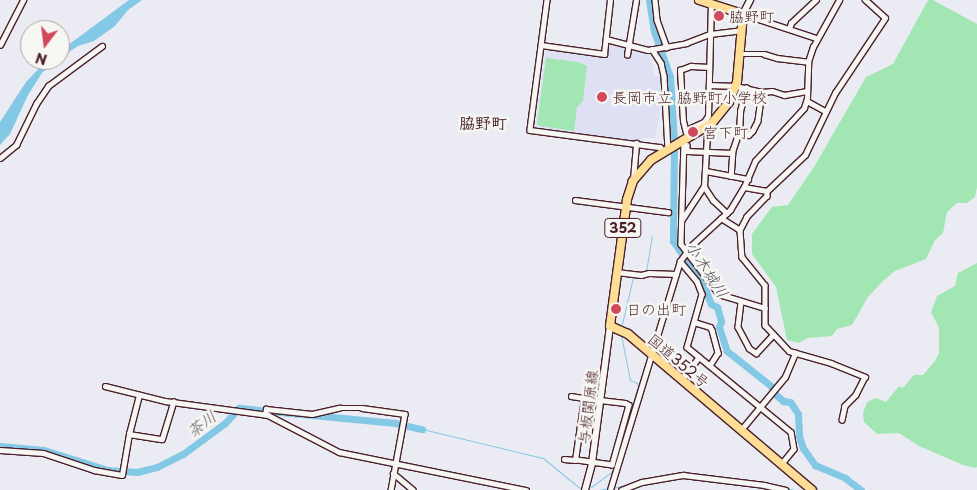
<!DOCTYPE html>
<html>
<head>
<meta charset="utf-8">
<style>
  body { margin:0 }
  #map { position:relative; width:977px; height:490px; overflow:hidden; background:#ebecf3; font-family:"Playpen Sans","Klee One",sans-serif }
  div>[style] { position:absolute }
  .built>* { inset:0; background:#dee0f4 }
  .green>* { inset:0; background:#a2e7b3 }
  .water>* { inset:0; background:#83c8e4 }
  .stream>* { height:1px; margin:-0.5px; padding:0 0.5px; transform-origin:0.5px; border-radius:0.5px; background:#83c8e4 }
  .river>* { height:7px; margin:-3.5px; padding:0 3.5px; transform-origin:3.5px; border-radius:3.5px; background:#83c8e4 }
  .roads { filter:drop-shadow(1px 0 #4a1f2b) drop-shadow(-1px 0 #4a1f2b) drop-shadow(0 1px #4a1f2b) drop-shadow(0 -1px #4a1f2b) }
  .minor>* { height:4.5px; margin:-2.25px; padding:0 2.25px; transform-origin:2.25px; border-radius:2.25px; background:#f6f6f2 }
  .secondary>* { height:6px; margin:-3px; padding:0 3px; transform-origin:3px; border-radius:3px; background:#f6f6f2 }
  .trunk>* { height:8px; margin:-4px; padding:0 4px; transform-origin:4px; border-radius:4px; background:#fedd96 }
  .dots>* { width:14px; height:14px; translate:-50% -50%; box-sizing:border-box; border:2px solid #f6f6f2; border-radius:50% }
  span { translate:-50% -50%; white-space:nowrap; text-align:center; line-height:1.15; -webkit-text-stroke:5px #f6f6f2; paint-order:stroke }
  .shield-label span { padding:1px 4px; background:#f6f6f2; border:1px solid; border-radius:4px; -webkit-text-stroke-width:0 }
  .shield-label { font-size:14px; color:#4a1f2b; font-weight:700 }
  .poi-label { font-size:15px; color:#4a1f2b }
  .left { translate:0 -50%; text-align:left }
  .street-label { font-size:15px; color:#4a1f2b }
  .neighbourhood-label { font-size:16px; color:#4a1f2b; font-weight:700 }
  .water-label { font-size:16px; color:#5b5262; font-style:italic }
  .north { position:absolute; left:20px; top:20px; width:50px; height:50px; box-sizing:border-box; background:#f6f6f2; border:1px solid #b1a0a2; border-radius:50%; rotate:195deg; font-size:14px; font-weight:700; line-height:20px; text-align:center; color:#4a1f2b }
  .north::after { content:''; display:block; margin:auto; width:18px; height:22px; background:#d1495b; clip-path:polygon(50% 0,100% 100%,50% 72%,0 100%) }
</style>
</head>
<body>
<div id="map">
  <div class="built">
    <div style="clip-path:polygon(608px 42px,649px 51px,655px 76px,663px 76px,665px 107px,661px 108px,655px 138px,642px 138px,640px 142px,535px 127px,546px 48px,605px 56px)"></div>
  </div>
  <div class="green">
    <div style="clip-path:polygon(928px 0,933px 0,977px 24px,977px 187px,975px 197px,967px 203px,957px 203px,947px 212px,943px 233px,935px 240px,926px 259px,895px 271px,883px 281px,868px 297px,852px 325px,837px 329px,832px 336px,808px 338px,799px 343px,787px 340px,776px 287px,752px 254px,752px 234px,772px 207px,788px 205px,814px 167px,866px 77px,893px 64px)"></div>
    <div style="clip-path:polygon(546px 58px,578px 62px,587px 66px,583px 101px,577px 107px,574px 131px,540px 126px,537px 124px)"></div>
    <div style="clip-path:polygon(977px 263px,977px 467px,975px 468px,963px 465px,919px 446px,899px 433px,877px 434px,864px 422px,863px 413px,867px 402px,876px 398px,886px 402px,899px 386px,903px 388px,914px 375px,923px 375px,935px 361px,939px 353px,939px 328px,931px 312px,937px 296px,955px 286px,958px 273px)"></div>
  </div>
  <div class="water">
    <div style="clip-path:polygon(129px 0,142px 0,128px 10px,115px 26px,94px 41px,78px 46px,60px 58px,60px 51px)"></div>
    <div style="clip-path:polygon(47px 60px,57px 60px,42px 73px,28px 95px,10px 134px,0 145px,0 122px,26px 82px)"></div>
  </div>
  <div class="stream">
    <div style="left:646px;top:272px;width:37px;rotate:-81deg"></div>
    <div style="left:622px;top:324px;width:48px;rotate:-76.8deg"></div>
    <div style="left:633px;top:277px;width:11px"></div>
    <div style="left:422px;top:429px;width:124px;rotate:13.5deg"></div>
    <div style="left:543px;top:458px;width:50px;rotate:39.4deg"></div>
    <div style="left:591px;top:487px;width:26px;rotate:-36deg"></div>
    <div style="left:612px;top:472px;width:90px;rotate:-73.2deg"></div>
    <div style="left:638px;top:386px;width:3px;rotate:-108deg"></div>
    <div style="left:637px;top:383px;width:8px;rotate:-157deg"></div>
    <div style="left:630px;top:380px;width:46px;rotate:-101.3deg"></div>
    <div style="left:613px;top:488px;width:70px;rotate:-13.2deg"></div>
    <div style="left:681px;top:472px;width:91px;rotate:7.6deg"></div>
    <div style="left:785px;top:488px;width:9px;rotate:13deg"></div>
    <div style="left:599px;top:490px;width:10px;rotate:-11deg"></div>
  </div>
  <div class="river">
    <div style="left:649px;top:0;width:31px;rotate:81deg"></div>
    <div style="left:654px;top:31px;width:49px;rotate:70.8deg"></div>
    <div style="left:670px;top:77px;width:64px;rotate:86.4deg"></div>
    <div style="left:674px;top:141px;width:100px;rotate:90.6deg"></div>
    <div style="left:673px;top:241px;width:55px;rotate:55.4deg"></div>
    <div style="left:704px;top:286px;width:19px;rotate:69deg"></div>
    <div style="left:711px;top:304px;width:7px;rotate:27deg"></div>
    <div style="left:717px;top:307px;width:15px;rotate:74deg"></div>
    <div style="left:721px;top:321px;width:6px;rotate:108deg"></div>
    <div style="left:719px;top:327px;width:25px;rotate:72deg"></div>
    <div style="left:727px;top:351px;width:56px;rotate:38.5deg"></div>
    <div style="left:771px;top:386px;width:9px;rotate:63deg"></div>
    <div style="left:775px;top:394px;width:11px;rotate:41deg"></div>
    <div style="left:783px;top:401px;width:7px;rotate:8deg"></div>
    <div style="left:790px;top:402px;width:5px;rotate:53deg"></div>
    <div style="left:793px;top:406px;width:9px;rotate:58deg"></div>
    <div style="left:798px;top:414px;width:22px;rotate:87deg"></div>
    <div style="left:799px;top:436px;width:13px;rotate:72deg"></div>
    <div style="left:803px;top:448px;width:21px;rotate:55deg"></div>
    <div style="left:815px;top:465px;width:33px;rotate:23deg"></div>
    <div style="left:845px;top:478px;width:20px;rotate:37deg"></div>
    <div style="left:0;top:446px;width:44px;rotate:5.2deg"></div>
    <div style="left:44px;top:450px;width:66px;rotate:17.6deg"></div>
    <div style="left:107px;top:470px;width:30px;rotate:4deg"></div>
    <div style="left:137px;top:472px;width:21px;rotate:-14deg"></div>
    <div style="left:157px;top:467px;width:29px;rotate:-27deg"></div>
    <div style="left:183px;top:454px;width:52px;rotate:-36.4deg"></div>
    <div style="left:225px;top:423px;width:21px;rotate:-47deg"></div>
    <div style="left:239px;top:408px;width:157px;rotate:5.5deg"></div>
    <div style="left:395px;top:423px;width:28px;rotate:13deg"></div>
  </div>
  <div class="roads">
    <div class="minor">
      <div style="left:547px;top:0;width:131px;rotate:97.5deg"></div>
      <div style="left:530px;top:130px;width:131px;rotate:7.5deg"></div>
      <div style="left:660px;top:147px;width:7px;rotate:45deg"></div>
      <div style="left:655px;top:0;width:20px;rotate:84deg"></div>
      <div style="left:657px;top:20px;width:29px;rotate:70deg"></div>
      <div style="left:743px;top:14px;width:77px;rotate:18.2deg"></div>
      <div style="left:789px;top:29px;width:6px;rotate:-72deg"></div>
      <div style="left:791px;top:23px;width:34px;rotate:-43deg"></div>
      <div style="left:606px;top:39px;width:43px;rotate:14.7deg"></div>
      <div style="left:648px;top:50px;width:39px;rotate:-10deg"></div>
      <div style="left:686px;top:43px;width:26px;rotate:-21deg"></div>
      <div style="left:710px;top:34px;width:31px;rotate:-7deg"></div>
      <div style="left:0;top:45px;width:51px;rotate:-62.9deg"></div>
      <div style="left:541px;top:45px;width:64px;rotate:8.1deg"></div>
      <div style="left:604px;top:54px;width:54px;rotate:-83.7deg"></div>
      <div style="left:652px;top:49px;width:17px;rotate:57deg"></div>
      <div style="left:661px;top:63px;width:13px;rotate:77deg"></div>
      <div style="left:664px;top:76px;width:74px;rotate:86.9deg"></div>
      <div style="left:740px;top:54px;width:24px"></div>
      <div style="left:764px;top:54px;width:14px;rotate:17deg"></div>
      <div style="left:777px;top:58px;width:31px;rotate:7deg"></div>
      <div style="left:627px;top:55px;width:56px;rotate:-80.7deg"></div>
      <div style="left:709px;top:85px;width:27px;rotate:2deg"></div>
      <div style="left:736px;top:86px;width:27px;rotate:13deg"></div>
      <div style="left:762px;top:92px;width:29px;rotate:98deg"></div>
      <div style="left:758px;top:121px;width:11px;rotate:117deg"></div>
      <div style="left:753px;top:131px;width:6px;rotate:135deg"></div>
      <div style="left:749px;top:135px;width:10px;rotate:-169deg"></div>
      <div style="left:739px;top:133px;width:18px;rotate:109deg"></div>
      <div style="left:733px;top:150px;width:26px;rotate:94deg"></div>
      <div style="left:762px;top:92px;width:10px;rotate:-6deg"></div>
      <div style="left:772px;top:91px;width:13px;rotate:18deg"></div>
      <div style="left:784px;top:95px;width:23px;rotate:-10deg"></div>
      <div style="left:807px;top:101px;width:21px;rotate:29deg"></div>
      <div style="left:686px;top:130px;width:20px;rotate:-24deg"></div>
      <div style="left:704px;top:122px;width:7px;rotate:-56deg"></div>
      <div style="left:708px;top:116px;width:112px;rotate:-88.5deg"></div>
      <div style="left:686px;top:133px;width:12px;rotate:-104deg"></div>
      <div style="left:683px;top:121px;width:51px;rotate:-93.4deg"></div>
      <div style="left:680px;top:70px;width:12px;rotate:-20deg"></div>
      <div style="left:691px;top:66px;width:18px;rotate:3deg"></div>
      <div style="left:739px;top:133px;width:22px;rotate:-87deg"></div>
      <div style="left:740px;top:111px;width:24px;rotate:-75deg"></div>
      <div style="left:684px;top:141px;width:103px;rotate:91.7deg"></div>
      <div style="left:681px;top:244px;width:63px;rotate:52.8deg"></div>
      <div style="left:719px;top:294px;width:48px;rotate:16.9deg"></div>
      <div style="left:687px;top:145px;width:6px;rotate:90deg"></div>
      <div style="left:687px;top:151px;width:45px;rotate:2.5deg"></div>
      <div style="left:0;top:158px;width:21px;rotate:-39deg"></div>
      <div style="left:16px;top:145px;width:46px;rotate:-64deg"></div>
      <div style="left:36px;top:104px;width:22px;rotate:-56deg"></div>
      <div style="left:48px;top:86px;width:67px;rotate:-36.5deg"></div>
      <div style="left:706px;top:171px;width:43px;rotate:10.8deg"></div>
      <div style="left:633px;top:179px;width:36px;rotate:-85deg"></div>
      <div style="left:704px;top:186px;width:17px;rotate:57deg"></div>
      <div style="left:713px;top:200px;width:19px;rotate:43deg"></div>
      <div style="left:744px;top:187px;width:23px;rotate:10deg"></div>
      <div style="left:767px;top:191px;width:52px;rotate:-43.5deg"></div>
      <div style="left:805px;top:155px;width:69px;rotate:-64.2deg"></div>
      <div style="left:835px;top:93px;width:90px;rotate:-56.3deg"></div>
      <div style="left:885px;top:18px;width:27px;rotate:-138deg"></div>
      <div style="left:767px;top:191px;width:5px;rotate:90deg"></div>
      <div style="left:767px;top:196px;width:29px;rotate:134deg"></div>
      <div style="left:747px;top:217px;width:15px;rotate:118deg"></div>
      <div style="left:740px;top:230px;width:27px;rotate:86deg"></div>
      <div style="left:742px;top:257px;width:36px;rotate:51deg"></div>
      <div style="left:765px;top:285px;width:40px;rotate:90deg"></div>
      <div style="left:765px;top:325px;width:35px;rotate:47deg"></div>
      <div style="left:789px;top:351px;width:44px;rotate:15.9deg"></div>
      <div style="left:831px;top:363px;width:37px;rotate:22deg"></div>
      <div style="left:865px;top:377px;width:20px;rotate:117deg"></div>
      <div style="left:856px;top:395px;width:16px;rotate:135deg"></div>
      <div style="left:845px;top:406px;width:14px;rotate:102deg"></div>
      <div style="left:575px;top:200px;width:94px;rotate:7.4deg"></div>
      <div style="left:721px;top:218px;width:22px;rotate:32deg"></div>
      <div style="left:681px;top:221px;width:42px;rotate:-56.7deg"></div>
      <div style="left:704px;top:186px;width:52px;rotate:-86.7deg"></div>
      <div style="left:680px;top:261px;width:26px;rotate:50deg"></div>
      <div style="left:697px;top:281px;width:14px;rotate:69deg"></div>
      <div style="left:702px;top:294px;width:55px;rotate:105.8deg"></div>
      <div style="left:687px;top:347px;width:134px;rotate:39.3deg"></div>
      <div style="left:791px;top:432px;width:17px;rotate:80deg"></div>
      <div style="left:794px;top:449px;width:19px;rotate:129deg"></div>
      <div style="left:617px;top:272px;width:24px;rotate:7deg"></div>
      <div style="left:641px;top:275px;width:8px;rotate:-14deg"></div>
      <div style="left:649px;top:273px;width:27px;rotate:2deg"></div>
      <div style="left:741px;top:302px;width:25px;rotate:97deg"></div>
      <div style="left:738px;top:327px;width:24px;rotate:62deg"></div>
      <div style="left:749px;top:348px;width:9px;rotate:36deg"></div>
      <div style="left:756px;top:353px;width:25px;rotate:-47deg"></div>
      <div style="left:694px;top:322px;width:17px;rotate:17deg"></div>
      <div style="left:710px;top:327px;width:4px;rotate:56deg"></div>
      <div style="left:712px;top:330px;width:24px;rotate:75deg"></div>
      <div style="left:718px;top:353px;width:15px;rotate:122deg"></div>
      <div style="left:681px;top:380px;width:29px;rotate:-52deg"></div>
      <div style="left:105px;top:386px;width:62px;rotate:14deg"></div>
      <div style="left:165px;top:401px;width:104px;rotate:7.7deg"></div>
      <div style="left:268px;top:415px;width:80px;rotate:27.5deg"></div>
      <div style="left:339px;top:452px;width:191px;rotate:11.5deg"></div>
      <div style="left:571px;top:396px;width:13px;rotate:9deg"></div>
      <div style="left:584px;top:398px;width:16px;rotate:7deg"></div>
      <div style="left:600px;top:400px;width:25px;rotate:7deg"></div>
      <div style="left:625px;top:403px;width:4px;rotate:27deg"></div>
      <div style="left:629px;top:405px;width:62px;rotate:105.8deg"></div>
      <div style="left:612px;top:465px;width:37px;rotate:-172deg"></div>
      <div style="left:575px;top:460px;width:63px;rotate:-81.7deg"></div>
      <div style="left:265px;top:415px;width:6px;rotate:-81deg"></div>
      <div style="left:266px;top:409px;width:46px;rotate:6.2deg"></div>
      <div style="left:312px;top:414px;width:28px;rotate:-13deg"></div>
      <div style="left:339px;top:408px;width:23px"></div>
      <div style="left:362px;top:408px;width:43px;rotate:7.9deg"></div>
      <div style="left:405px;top:414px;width:77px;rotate:100.4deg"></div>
      <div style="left:741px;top:430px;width:69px;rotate:-50.3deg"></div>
      <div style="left:785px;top:377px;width:26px;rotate:-67deg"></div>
      <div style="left:129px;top:434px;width:33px;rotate:9deg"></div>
      <div style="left:162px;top:439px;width:39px;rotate:-73deg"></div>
      <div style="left:0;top:450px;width:43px;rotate:4deg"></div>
      <div style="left:43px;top:453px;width:54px;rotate:18.4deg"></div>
      <div style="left:94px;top:470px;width:28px;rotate:10deg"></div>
      <div style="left:122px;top:475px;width:42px;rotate:-80.3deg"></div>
      <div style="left:129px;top:434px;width:40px;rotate:-75.6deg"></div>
      <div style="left:564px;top:459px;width:11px;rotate:5deg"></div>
      <div style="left:393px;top:473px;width:26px;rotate:40deg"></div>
      <div style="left:610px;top:490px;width:239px;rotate:-73deg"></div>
      <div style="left:680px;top:261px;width:20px;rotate:-53deg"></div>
      <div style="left:692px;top:245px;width:52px;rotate:-42.6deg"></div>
      <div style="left:730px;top:210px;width:27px;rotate:-59deg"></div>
      <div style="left:744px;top:187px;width:28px;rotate:-67deg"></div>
      <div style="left:755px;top:161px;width:72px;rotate:-47.2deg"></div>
      <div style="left:804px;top:108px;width:10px;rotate:-73deg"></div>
      <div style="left:807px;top:98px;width:36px;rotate:-88deg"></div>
      <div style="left:808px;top:62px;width:16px;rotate:-72deg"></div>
      <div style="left:813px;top:47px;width:54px;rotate:-61deg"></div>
      <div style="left:621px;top:490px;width:22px;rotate:-21deg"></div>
      <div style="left:642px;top:482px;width:42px;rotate:-9.7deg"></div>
      <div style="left:683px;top:475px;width:82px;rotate:7deg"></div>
      <div style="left:764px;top:485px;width:22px;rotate:13deg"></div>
    </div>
    <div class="secondary">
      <div style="left:743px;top:14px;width:16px;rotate:-63deg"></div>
      <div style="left:585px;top:490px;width:28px;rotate:-75deg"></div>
      <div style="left:592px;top:463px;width:138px;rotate:-82.5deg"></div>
    </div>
    <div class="trunk">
      <div style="left:699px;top:0;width:46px;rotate:17.7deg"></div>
      <div style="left:743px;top:14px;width:68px;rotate:95deg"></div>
      <div style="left:737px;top:82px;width:22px;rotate:112deg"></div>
      <div style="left:729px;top:102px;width:27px;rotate:129deg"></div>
      <div style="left:712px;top:123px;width:71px;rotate:148.8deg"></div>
      <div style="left:651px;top:160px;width:28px;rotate:131deg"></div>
      <div style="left:633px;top:181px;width:20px;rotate:108deg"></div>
      <div style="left:627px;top:200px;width:127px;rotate:97.7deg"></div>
      <div style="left:610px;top:326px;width:20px;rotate:24deg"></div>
      <div style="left:628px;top:334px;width:241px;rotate:40.3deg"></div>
    </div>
  </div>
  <div class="dots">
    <div style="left:719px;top:16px;background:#d1495b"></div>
    <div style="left:602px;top:97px;background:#d1495b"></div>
    <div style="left:693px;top:132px;background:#d1495b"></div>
    <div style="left:616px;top:309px;background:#d1495b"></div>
  </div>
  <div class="shield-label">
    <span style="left:623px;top:228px">352</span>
  </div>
  <div class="poi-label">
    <span class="left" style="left:729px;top:16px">脇野町</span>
    <span class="left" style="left:612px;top:97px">長岡市立 脇野町小学校</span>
    <span class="left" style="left:703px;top:132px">宮下町</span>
    <span class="left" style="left:626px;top:309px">日の出町</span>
  </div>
  <div class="street-label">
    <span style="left:679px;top:360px;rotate:40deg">国道352号</span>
    <span style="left:587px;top:407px;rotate:-83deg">与板関原線</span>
  </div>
  <div class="neighbourhood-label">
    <span style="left:483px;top:122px">脇野町</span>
  </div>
  <div class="water-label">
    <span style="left:708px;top:269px;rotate:57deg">小木城川</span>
    <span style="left:201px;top:423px;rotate:-37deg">茶川</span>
  </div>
  <div class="north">N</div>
</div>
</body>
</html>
